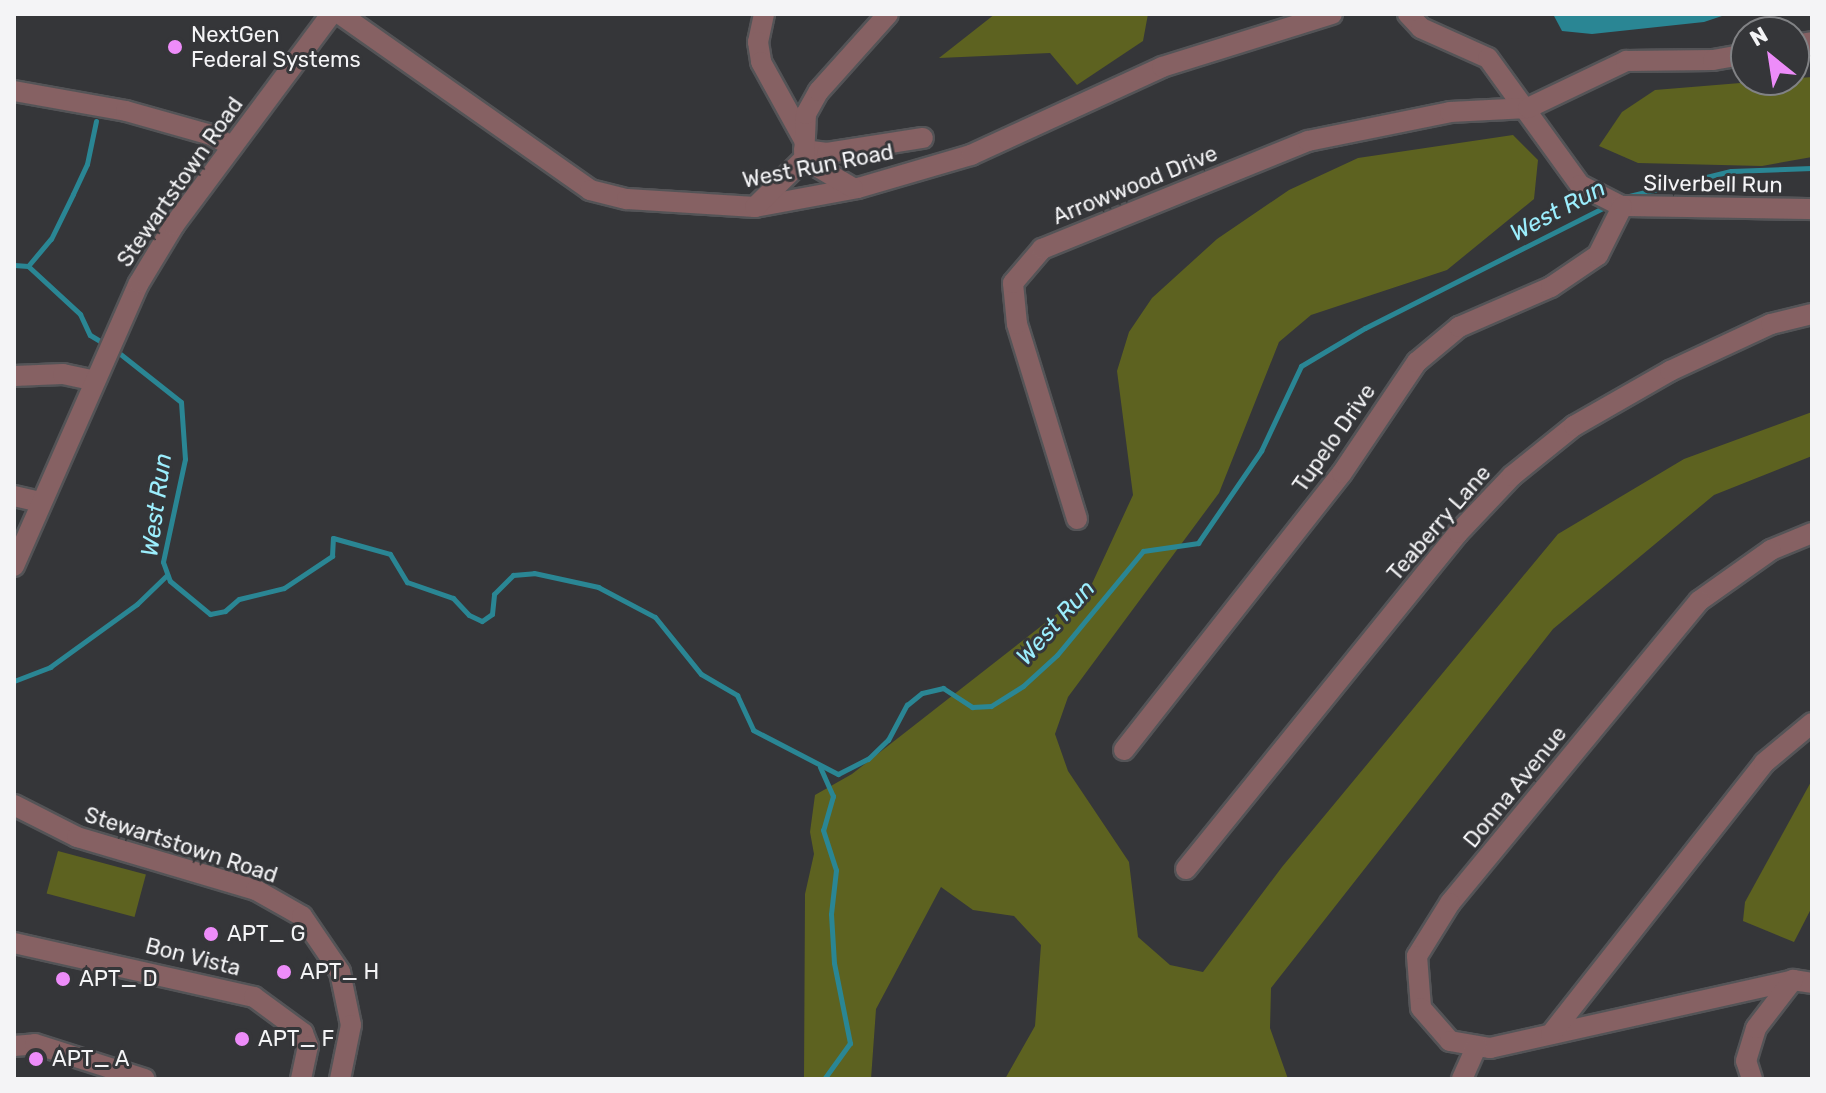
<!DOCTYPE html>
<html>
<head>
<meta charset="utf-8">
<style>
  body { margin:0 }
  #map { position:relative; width:1826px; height:1093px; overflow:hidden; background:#353639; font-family:Rubik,sans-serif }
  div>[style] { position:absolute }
  .green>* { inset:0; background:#5d6220; transform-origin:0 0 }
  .water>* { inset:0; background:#2a8694 }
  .stream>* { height:5px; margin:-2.5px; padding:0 2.5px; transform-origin:2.5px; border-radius:2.5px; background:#2a8694 }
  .roads { filter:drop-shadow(2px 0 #545457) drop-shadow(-2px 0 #545457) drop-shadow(0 2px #545457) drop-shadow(0 -2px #545457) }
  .minor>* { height:20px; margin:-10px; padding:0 10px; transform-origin:10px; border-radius:10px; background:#866163 }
  .dots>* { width:22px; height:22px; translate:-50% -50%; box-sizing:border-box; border:4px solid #353639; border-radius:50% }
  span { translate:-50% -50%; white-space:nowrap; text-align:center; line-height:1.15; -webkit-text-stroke:6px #353639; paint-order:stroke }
  .poi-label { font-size:22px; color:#f4f4f6 }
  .left { translate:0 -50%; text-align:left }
  .street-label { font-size:22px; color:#f4f4f6 }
  .water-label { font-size:24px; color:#9ceefd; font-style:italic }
  .frame { position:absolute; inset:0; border:16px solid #f4f4f6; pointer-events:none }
  .north { position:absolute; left:1730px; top:16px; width:80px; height:80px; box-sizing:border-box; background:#353639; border:2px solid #818285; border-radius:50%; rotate:330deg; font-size:22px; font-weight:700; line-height:32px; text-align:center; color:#f4f4f6 }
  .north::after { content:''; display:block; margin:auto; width:28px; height:36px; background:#ed8cf9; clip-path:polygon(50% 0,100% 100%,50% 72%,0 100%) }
</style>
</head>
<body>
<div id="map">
  <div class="green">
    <div style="clip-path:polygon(995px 14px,1148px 14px,1143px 41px,1077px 85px,1050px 53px,939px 58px)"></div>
    <div style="clip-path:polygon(1812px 77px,1812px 157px,1762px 166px,1638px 163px,1599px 146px,1622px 112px,1655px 90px)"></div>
    <div style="clip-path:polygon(1513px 135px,1538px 160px,1534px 199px,1447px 270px,1311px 315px,1279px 342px,1219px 493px,1068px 697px,1055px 734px,1068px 771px,1129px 862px,1138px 937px,1170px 965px,1203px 972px,1282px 867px,1558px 534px,1684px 459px,1812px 412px,1812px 456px,1714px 495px,1553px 629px,1271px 988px,1270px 1028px,1288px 1079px,1005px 1079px,1035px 1026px,1041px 945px,1014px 916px,973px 910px,941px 887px,876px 1009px,871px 1079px,804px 1079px,805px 894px,814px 854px,810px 832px,815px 795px,852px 774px,1090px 588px,1133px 495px,1117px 371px,1129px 332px,1152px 298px,1217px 239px,1289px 190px,1358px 158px)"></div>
    <div style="clip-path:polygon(1812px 780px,1812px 907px,1794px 942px,1743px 921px,1745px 902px)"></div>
    <div style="left:58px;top:851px;width:91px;height:44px;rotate:15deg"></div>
  </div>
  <div class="water">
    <div style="clip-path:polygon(1553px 14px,1728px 14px,1704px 22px,1592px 34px,1562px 31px)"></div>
  </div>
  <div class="stream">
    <div style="left:1621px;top:198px;width:113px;rotate:-13.8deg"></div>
    <div style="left:1731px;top:171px;width:81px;rotate:-2.1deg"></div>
    <div style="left:14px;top:265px;width:14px;rotate:4deg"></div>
    <div style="left:28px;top:266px;width:71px;rotate:42.7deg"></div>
    <div style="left:80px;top:314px;width:23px;rotate:65deg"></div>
    <div style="left:90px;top:335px;width:17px;rotate:31deg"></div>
    <div style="left:28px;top:266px;width:35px;rotate:-50deg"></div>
    <div style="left:51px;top:239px;width:50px;rotate:-63.9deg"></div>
    <div style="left:73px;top:194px;width:33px;rotate:-65deg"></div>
    <div style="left:87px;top:164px;width:44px;rotate:-78.2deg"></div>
    <div style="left:114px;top:349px;width:85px;rotate:38.3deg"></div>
    <div style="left:181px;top:402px;width:57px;rotate:86deg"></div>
    <div style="left:185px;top:459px;width:105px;rotate:102.1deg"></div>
    <div style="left:163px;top:562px;width:20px;rotate:70deg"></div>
    <div style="left:170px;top:581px;width:52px;rotate:39.5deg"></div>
    <div style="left:210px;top:614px;width:15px;rotate:-11deg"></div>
    <div style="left:225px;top:611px;width:18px;rotate:-41deg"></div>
    <div style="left:239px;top:599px;width:46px;rotate:-13.7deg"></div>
    <div style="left:284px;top:588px;width:58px;rotate:-33.7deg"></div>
    <div style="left:332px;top:556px;width:18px;rotate:-87deg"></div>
    <div style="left:333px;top:538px;width:59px;rotate:15.7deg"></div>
    <div style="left:390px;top:554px;width:33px;rotate:59deg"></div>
    <div style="left:407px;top:582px;width:49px;rotate:19.2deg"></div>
    <div style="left:453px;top:598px;width:23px;rotate:47deg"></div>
    <div style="left:469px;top:615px;width:14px;rotate:25deg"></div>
    <div style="left:482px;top:621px;width:12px;rotate:-35deg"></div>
    <div style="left:492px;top:614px;width:20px;rotate:-84deg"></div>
    <div style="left:494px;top:594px;width:27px;rotate:-45deg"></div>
    <div style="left:513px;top:575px;width:21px;rotate:-5deg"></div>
    <div style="left:534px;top:573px;width:66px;rotate:12.3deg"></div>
    <div style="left:598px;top:587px;width:64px;rotate:27.8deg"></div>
    <div style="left:655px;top:617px;width:73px;rotate:51.1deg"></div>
    <div style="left:701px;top:674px;width:42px;rotate:30.3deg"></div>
    <div style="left:737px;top:695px;width:38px;rotate:65deg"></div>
    <div style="left:753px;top:730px;width:96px;rotate:27.4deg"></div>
    <div style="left:838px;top:774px;width:34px;rotate:-27deg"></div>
    <div style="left:868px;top:759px;width:28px;rotate:-44deg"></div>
    <div style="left:888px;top:740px;width:40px;rotate:-62deg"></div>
    <div style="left:907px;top:705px;width:19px;rotate:-39deg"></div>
    <div style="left:922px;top:693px;width:22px;rotate:-13deg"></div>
    <div style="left:943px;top:688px;width:35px;rotate:33deg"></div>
    <div style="left:972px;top:707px;width:19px;rotate:-3deg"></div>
    <div style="left:991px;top:706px;width:38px;rotate:-32deg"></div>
    <div style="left:1023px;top:686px;width:46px;rotate:-42.4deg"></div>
    <div style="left:1057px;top:655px;width:135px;rotate:-50.4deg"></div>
    <div style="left:1143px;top:551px;width:56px;rotate:-8.3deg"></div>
    <div style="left:1198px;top:543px;width:112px;rotate:-55.6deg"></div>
    <div style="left:1261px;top:451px;width:94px;rotate:-64.8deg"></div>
    <div style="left:1301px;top:366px;width:74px;rotate:-30.7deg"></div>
    <div style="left:1365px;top:328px;width:273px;rotate:-26.8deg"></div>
    <div style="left:14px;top:681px;width:39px;rotate:-21deg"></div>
    <div style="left:50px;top:667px;width:107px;rotate:-35.9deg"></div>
    <div style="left:137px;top:604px;width:42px;rotate:-44deg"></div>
    <div style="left:820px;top:767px;width:32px;rotate:66deg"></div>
    <div style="left:833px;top:796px;width:35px;rotate:106deg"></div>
    <div style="left:823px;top:830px;width:42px;rotate:72deg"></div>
    <div style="left:836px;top:870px;width:44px;rotate:96.5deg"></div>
    <div style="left:831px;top:914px;width:49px;rotate:86.5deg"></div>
    <div style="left:834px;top:963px;width:82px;rotate:78.7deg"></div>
    <div style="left:850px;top:1043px;width:44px;rotate:125.8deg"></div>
  </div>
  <div class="roads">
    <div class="minor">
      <div style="left:340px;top:14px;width:306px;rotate:35.1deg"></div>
      <div style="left:590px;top:190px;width:38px;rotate:14deg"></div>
      <div style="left:627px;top:199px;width:128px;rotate:3.6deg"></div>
      <div style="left:755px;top:207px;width:105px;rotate:-10.5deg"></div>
      <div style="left:858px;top:188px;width:118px;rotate:-16.3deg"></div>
      <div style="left:971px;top:155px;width:210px;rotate:-24.7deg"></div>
      <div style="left:1162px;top:67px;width:178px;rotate:-17.3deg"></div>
      <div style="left:764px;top:14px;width:29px;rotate:102deg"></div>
      <div style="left:758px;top:42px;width:20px;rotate:81deg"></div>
      <div style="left:761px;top:62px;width:89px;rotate:61.1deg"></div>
      <div style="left:1408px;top:14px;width:19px;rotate:47deg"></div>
      <div style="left:1421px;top:28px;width:73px;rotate:24.1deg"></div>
      <div style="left:1488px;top:58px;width:157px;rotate:54.1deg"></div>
      <div style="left:1580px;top:185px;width:46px;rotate:27.1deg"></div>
      <div style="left:1621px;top:206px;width:191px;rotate:0.9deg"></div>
      <div style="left:1794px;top:45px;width:18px;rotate:-9deg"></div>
      <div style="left:14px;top:91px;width:114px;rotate:10.1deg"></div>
      <div style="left:126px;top:111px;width:88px;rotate:15.8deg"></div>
      <div style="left:211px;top:135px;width:24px;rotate:28deg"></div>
      <div style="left:804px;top:150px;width:23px;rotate:7deg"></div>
      <div style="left:827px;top:153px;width:97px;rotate:-8.9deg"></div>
      <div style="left:804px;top:159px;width:57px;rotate:30.6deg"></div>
      <div style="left:755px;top:207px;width:69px;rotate:-44.4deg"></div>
      <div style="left:804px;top:159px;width:45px;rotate:-87.5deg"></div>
      <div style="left:806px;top:114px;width:26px;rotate:-61deg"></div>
      <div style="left:819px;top:91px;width:103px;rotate:-48.1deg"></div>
      <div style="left:14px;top:376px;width:49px;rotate:-2.3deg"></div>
      <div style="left:63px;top:374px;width:30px;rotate:12deg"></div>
      <div style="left:14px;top:496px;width:28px;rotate:13deg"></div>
      <div style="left:1077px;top:519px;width:204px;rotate:-107.1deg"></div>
      <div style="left:1017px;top:324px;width:41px;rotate:-95.6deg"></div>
      <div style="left:1013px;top:283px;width:45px;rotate:-49.5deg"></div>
      <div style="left:1042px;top:249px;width:287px;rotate:-22.1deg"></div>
      <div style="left:1308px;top:141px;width:145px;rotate:-11.5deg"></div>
      <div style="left:1450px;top:112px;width:78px;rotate:-2.9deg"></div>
      <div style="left:1528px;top:108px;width:109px;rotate:-25.6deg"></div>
      <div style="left:1626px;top:61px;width:87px;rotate:-0.7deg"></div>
      <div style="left:1713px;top:60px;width:34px;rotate:-10deg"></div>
      <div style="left:1812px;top:533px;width:44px;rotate:157.5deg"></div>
      <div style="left:1771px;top:550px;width:88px;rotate:144.7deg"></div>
      <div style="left:1699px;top:601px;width:391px;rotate:129.5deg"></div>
      <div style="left:1450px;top:903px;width:62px;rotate:121.9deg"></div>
      <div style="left:1417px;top:956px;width:52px;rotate:85.6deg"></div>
      <div style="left:1421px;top:1008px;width:44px;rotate:48.7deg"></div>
      <div style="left:1450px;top:1041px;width:41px;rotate:9.9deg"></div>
      <div style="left:1490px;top:1048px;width:311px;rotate:-12.6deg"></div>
      <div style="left:1793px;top:980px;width:19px;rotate:9deg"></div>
      <div style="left:14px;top:566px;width:309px;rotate:-66.2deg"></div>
      <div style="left:139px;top:283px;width:68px;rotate:-58.9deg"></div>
      <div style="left:174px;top:225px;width:263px;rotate:-53.3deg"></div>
      <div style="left:1124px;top:750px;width:352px;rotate:-51.8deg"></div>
      <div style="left:1342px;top:473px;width:134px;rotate:-56deg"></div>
      <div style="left:1417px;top:362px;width:55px;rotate:-39.8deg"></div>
      <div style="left:1459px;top:327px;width:100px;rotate:-23.5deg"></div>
      <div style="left:1551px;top:287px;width:57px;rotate:-34.2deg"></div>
      <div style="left:1598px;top:255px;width:54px;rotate:-63.4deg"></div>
      <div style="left:14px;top:805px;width:71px;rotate:26.9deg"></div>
      <div style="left:77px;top:837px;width:187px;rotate:16.5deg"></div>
      <div style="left:256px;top:890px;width:53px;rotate:29.5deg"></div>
      <div style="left:302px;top:916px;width:68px;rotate:55.8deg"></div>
      <div style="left:340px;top:972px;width:54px;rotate:78.3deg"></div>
      <div style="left:351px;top:1025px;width:55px;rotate:101.5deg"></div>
      <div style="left:1186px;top:869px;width:432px;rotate:-51deg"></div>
      <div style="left:1458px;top:533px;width:79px;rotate:-46.5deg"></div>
      <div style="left:1512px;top:476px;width:80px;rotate:-38.9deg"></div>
      <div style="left:1574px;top:426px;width:111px;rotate:-29.8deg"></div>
      <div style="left:1670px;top:371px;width:111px;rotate:-25deg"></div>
      <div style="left:1771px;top:324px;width:42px;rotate:-13.7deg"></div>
      <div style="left:14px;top:943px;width:246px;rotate:12.7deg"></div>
      <div style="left:254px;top:997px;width:61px;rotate:36.3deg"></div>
      <div style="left:303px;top:1033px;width:14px;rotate:69deg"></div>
      <div style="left:308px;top:1046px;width:34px;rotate:102deg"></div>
      <div style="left:1551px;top:1034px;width:345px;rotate:-51.8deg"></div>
      <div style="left:1764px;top:763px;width:62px;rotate:-39.8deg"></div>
      <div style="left:14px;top:1046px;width:21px;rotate:-5deg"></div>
      <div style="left:35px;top:1044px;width:115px;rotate:17.7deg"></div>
      <div style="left:1462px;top:1079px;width:36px;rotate:-66deg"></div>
      <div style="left:1752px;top:1079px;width:19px;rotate:-108deg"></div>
      <div style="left:1746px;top:1061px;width:34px;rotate:-73deg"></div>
      <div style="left:1756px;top:1028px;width:61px;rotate:-52.4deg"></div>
    </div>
  </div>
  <div class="dots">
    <div style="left:175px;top:47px;background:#ed8cf9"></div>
    <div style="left:211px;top:934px;background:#ed8cf9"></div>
    <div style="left:284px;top:972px;background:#ed8cf9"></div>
    <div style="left:63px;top:979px;background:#ed8cf9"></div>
    <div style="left:242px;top:1039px;background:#ed8cf9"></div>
    <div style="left:36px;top:1059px;background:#ed8cf9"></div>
  </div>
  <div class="poi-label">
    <span class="left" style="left:191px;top:47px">NextGen<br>Federal Systems</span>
    <span class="left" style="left:227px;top:934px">APT_ G</span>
    <span class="left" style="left:300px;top:972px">APT_ H</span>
    <span class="left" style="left:79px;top:979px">APT_ D</span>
    <span class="left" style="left:258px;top:1039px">APT_ F</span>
    <span class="left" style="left:52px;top:1059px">APT_ A</span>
  </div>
  <div class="street-label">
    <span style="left:818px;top:166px;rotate:-11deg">West Run Road</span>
    <span style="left:180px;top:182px;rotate:-55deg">Stewartstown Road</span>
    <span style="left:1713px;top:184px;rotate:1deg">Silverbell Run</span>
    <span style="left:1135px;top:185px;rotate:-22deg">Arrowwood Drive</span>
    <span style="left:1334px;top:438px;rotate:-55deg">Tupelo Drive</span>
    <span style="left:1439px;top:523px;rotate:-49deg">Teaberry Lane</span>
    <span style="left:1515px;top:787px;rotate:-51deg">Donna Avenue</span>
    <span style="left:181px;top:845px;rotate:18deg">Stewartstown Road</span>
    <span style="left:193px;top:957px;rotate:14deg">Bon Vista</span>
  </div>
  <div class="water-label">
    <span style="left:1558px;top:211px;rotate:-28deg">West Run</span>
    <span style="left:157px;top:505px;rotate:-82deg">West Run</span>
    <span style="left:1056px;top:623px;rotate:-48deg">West Run</span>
  </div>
  <div class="frame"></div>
  <div class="north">N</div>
</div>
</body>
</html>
